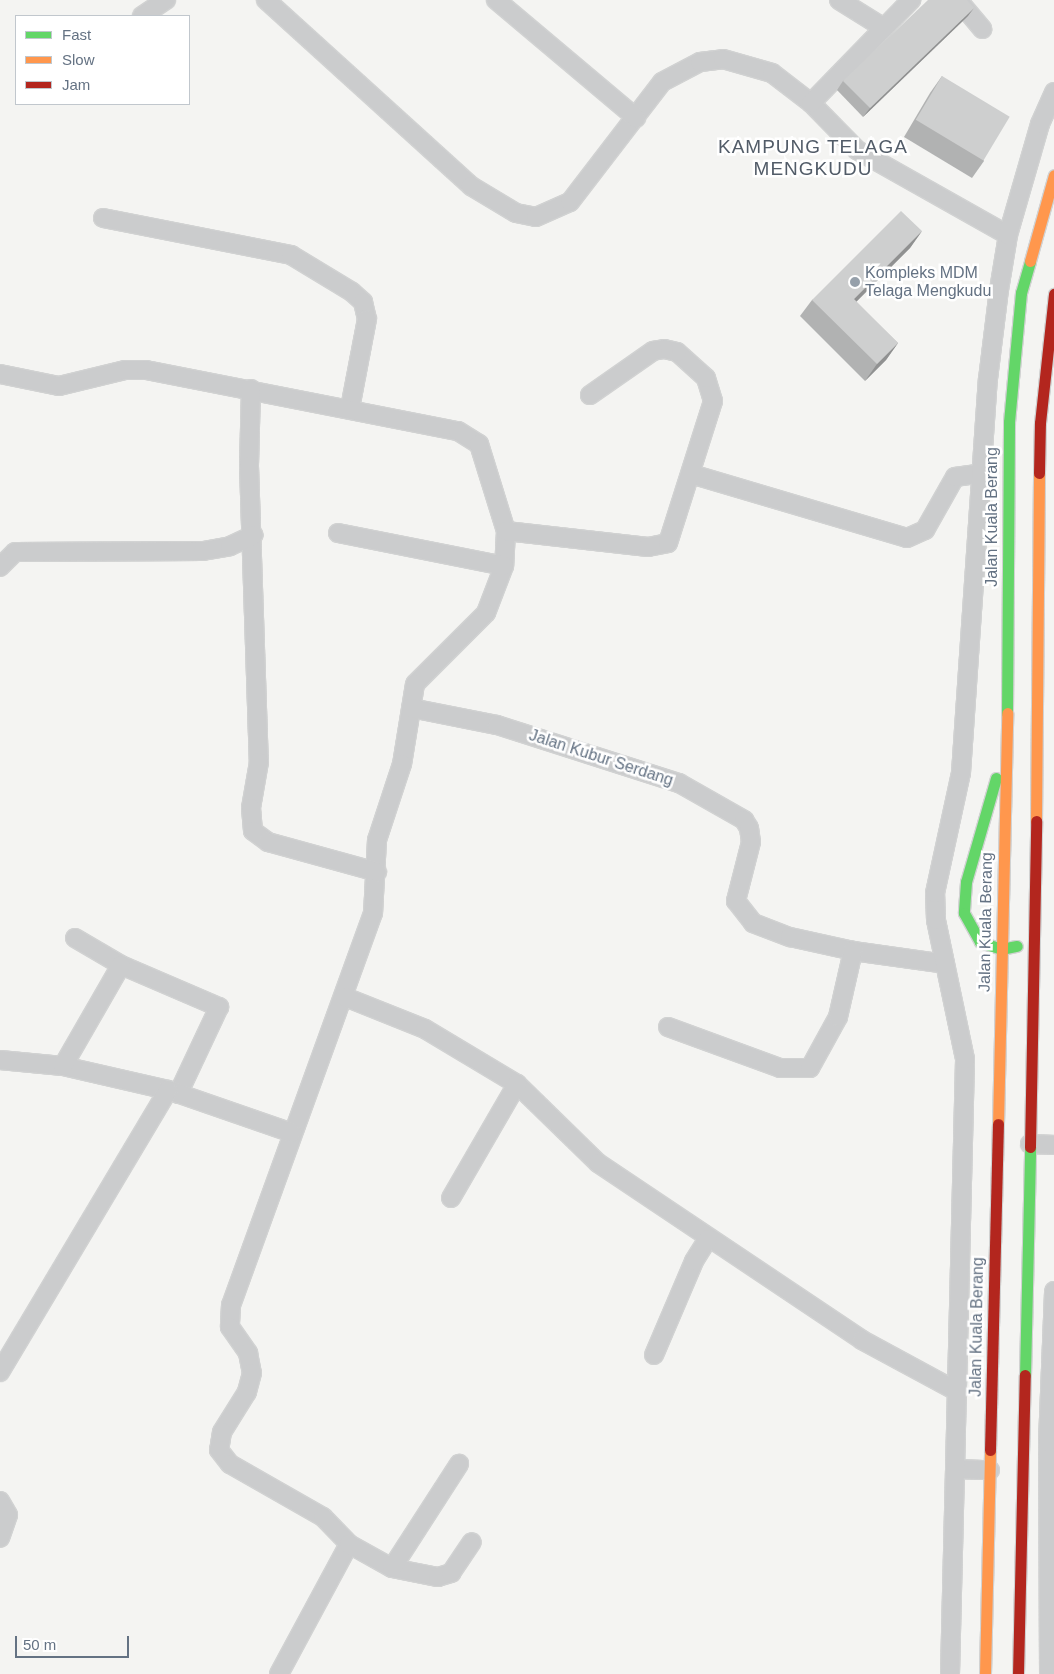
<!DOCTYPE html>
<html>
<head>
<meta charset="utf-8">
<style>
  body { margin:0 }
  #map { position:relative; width:1054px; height:1674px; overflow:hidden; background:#f4f4f2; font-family:Arial,sans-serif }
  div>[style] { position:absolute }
  .roads { filter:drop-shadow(1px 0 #d1d2d2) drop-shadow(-1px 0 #d1d2d2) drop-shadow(0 1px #d1d2d2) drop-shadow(0 -1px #d1d2d2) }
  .street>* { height:18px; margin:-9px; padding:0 9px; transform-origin:9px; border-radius:9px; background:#cbcccd }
  .fast>* { height:11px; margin:-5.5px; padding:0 5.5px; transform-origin:5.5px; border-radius:5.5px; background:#63d668 }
  .slow>* { height:11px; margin:-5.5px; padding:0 5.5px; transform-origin:5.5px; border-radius:5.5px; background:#ff974d }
  .jam>* { height:11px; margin:-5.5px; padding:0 5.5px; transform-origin:5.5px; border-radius:5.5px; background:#b3261e }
  .wall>* { inset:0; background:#b1b2b2 }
  .shaded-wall>* { inset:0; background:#909191 }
  .building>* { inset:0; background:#cecfcf; transform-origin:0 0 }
  .dots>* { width:14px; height:14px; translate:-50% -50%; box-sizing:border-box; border:2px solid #fff; border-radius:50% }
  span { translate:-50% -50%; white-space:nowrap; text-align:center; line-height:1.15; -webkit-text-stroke:5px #fff; paint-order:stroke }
  .poi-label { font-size:16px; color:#647283 }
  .left { translate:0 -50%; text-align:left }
  .street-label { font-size:16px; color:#647283 }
  .quarter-label { font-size:19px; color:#525c68; letter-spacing:1px }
  .legend { position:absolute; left:15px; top:15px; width:175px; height:90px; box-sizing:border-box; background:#fff; border:1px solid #c1c7cd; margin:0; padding:6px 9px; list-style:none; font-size:15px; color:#647283 }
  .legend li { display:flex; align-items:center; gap:10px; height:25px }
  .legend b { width:25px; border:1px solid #c1c7cd }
  .scale { position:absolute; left:15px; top:1636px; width:114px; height:22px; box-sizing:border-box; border:2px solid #647283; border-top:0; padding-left:6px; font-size:15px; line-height:18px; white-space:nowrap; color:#647283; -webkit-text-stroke:4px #fff; paint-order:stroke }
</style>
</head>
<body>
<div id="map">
  <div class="roads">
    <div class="street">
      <div style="left:266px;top:0;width:277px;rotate:42.2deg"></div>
      <div style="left:471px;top:186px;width:52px;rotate:31deg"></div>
      <div style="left:516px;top:213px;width:20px;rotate:11deg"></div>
      <div style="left:536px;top:217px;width:37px;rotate:-24deg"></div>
      <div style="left:570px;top:202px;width:151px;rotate:-52.5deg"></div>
      <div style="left:662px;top:82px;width:43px;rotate:-27.8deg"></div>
      <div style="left:700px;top:62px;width:23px;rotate:-7deg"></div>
      <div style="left:723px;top:59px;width:51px;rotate:15.9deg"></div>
      <div style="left:772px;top:73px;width:49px;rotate:37.6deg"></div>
      <div style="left:811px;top:103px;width:66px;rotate:45.6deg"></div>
      <div style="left:857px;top:150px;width:173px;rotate:29.4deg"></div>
      <div style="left:496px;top:0;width:183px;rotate:40.1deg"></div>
      <div style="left:839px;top:0;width:53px;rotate:31.9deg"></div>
      <div style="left:958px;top:0;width:38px;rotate:50deg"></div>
      <div style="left:142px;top:16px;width:29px;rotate:-34deg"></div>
      <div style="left:811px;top:103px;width:144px;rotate:-45.8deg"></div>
      <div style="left:103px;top:218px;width:192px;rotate:11.1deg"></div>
      <div style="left:291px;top:255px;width:71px;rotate:31.2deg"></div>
      <div style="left:352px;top:292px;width:15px;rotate:42deg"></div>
      <div style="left:363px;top:302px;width:17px;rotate:77deg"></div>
      <div style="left:367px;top:319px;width:91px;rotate:100.8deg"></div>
      <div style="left:0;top:374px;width:60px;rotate:11.5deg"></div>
      <div style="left:59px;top:386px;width:68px;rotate:-13.6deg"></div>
      <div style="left:125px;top:370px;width:21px"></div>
      <div style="left:146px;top:370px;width:318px;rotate:11.1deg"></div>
      <div style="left:458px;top:431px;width:25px;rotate:32deg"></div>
      <div style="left:479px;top:444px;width:91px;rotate:72.8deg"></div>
      <div style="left:506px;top:531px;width:35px;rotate:93deg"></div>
      <div style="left:504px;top:566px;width:50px;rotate:111deg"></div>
      <div style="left:486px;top:613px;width:100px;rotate:135deg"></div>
      <div style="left:415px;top:684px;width:81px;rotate:99.2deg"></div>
      <div style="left:402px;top:764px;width:80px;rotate:108.2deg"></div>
      <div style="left:377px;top:840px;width:73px;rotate:93.1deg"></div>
      <div style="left:373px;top:913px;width:417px;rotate:109.9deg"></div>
      <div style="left:231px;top:1305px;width:22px;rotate:93deg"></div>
      <div style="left:230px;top:1327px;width:32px;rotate:55deg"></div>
      <div style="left:248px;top:1353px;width:20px;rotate:79deg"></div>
      <div style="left:252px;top:1373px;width:20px;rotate:105deg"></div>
      <div style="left:247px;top:1392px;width:47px;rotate:122deg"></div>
      <div style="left:222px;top:1432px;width:18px;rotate:99deg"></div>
      <div style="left:219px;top:1450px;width:18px;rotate:52deg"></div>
      <div style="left:230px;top:1464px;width:107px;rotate:29.7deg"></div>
      <div style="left:323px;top:1517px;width:37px;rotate:46deg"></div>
      <div style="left:349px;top:1544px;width:148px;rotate:118.3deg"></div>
      <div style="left:251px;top:389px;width:77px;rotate:91.5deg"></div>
      <div style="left:249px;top:466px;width:296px;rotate:88.1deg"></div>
      <div style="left:259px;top:762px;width:47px;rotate:99.9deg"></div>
      <div style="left:251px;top:808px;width:23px;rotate:85deg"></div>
      <div style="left:253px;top:831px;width:19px;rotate:36deg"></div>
      <div style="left:268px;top:842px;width:113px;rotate:15.4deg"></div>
      <div style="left:691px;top:474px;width:225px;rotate:16.5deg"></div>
      <div style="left:907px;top:538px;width:20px;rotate:-24deg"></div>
      <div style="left:925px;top:530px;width:61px;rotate:-60.5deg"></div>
      <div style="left:955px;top:477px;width:28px;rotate:-8deg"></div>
      <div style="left:506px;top:531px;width:143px;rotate:6.4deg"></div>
      <div style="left:648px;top:547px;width:20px;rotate:-11deg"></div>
      <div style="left:668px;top:543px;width:149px;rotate:-72.4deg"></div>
      <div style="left:713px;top:401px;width:24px;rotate:-107deg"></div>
      <div style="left:706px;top:378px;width:39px;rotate:-138deg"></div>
      <div style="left:677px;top:352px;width:13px;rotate:-167deg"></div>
      <div style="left:664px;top:349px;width:11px;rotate:170deg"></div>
      <div style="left:653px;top:351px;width:77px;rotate:145.1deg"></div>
      <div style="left:338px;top:533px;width:169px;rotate:11.2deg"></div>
      <div style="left:0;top:567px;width:21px;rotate:-45deg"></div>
      <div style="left:15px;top:552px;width:188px;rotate:-0.3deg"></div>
      <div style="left:203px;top:551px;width:27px;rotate:-10deg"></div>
      <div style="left:230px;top:546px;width:26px;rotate:-25deg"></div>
      <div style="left:411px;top:708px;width:88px;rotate:11.2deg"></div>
      <div style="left:497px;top:725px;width:191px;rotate:17.7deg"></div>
      <div style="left:679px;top:783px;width:75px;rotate:29.6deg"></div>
      <div style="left:744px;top:820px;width:9px;rotate:58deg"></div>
      <div style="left:749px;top:828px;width:14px;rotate:82deg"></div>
      <div style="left:751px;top:842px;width:61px;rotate:104.3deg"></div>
      <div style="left:736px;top:901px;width:28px;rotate:52deg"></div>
      <div style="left:753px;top:923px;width:40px;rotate:21deg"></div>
      <div style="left:790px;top:937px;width:65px;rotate:12.5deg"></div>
      <div style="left:853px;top:951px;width:93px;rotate:8deg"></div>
      <div style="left:75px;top:938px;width:53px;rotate:30.4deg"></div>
      <div style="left:121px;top:965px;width:107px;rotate:23.2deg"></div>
      <div style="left:219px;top:1007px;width:96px;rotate:115.2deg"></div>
      <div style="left:345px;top:997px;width:86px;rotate:21.8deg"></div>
      <div style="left:425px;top:1029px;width:107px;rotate:30.9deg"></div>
      <div style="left:517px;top:1084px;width:113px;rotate:44.3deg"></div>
      <div style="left:598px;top:1163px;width:318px;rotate:33.8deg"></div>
      <div style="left:862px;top:1340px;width:109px;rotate:28.4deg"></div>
      <div style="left:668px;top:1027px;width:119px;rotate:20.1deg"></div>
      <div style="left:780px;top:1068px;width:30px"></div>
      <div style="left:810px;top:1068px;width:58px;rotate:-61.2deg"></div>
      <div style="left:838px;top:1017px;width:68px;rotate:-77.2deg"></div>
      <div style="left:0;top:1060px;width:63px;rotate:5.4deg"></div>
      <div style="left:63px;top:1066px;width:108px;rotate:12.9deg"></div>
      <div style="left:168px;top:1090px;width:131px;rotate:19.1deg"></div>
      <div style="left:63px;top:1066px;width:116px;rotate:-60.1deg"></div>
      <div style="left:1030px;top:1144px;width:24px;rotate:2deg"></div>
      <div style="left:451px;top:1198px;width:132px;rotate:-59.9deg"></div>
      <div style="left:654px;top:1355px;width:102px;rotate:-66.9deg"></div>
      <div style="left:694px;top:1261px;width:26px;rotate:-58deg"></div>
      <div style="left:0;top:1372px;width:328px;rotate:-59.2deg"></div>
      <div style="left:956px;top:1469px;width:34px;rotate:2deg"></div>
      <div style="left:0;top:1501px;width:16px;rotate:60deg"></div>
      <div style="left:8px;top:1515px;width:24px;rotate:109deg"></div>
      <div style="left:349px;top:1544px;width:49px;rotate:29.2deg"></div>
      <div style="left:392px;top:1568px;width:47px;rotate:11.1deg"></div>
      <div style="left:438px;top:1577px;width:14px;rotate:-17deg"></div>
      <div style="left:451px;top:1573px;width:37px;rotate:-56deg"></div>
      <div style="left:392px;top:1568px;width:124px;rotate:-57.2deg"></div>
      <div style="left:950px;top:1674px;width:615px;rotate:-88.6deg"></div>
      <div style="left:965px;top:1059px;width:142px;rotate:-101.8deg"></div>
      <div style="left:936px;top:920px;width:27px;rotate:-92deg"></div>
      <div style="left:935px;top:893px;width:123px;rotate:-77.8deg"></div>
      <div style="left:961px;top:773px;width:395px;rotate:-86.1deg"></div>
      <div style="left:988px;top:379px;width:90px;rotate:-83deg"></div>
      <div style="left:999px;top:290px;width:56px;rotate:-80.7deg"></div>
      <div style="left:1008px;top:235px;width:116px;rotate:-73.9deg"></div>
      <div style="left:1040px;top:124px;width:35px;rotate:-66deg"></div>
      <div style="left:1049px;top:1674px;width:232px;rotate:-90.2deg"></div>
      <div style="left:1048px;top:1442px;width:151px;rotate:-87.7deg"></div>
    </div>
    <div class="fast">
      <div style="left:1007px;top:713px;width:291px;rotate:-89.6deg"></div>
      <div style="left:1009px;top:422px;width:130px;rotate:-84.7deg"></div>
      <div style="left:1021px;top:293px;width:33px;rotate:-74deg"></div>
      <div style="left:996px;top:778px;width:108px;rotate:106.1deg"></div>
      <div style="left:966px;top:882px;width:31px;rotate:94deg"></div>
      <div style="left:964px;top:913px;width:33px;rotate:61deg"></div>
      <div style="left:980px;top:942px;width:22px;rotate:18deg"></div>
      <div style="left:1001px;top:949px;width:16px;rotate:-11deg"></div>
      <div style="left:1025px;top:1375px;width:228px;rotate:-88.7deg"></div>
    </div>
    <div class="slow">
      <div style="left:1030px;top:261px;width:89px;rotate:-74.4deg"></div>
      <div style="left:1036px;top:821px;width:348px;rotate:-89.5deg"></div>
      <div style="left:998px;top:1124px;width:411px;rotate:-88.7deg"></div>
      <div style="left:985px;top:1674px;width:224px;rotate:-88.7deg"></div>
    </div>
    <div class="jam">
      <div style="left:1039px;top:473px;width:50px;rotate:-88.9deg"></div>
      <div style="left:1040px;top:423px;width:130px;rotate:-83.8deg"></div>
      <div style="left:1030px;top:1147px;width:326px;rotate:-88.9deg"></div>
      <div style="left:990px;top:1450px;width:326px;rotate:-88.6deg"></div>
      <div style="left:1018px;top:1674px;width:299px;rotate:-88.7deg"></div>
    </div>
  </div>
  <div class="wall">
    <div style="clip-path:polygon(968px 16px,863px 117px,837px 90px,843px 81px)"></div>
    <div style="clip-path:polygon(942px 76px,984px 161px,972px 178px,904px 137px,930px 93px)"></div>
    <div style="clip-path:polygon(922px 231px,910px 248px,856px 302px,898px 343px,886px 360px,865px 381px,800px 316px,812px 300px)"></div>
  </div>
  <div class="shaded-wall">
    <div style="clip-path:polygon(974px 8px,968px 16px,863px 117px,870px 108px)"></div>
    <div style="clip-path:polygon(922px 231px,910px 248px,842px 316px,854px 299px)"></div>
    <div style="clip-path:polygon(898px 343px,886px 360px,865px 381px,877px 364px)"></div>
  </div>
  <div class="building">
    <div style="clip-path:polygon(928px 0,967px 0,974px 8px,870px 108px,843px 81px)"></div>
    <div style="left:942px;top:76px;width:79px;height:51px;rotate:31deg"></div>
    <div style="clip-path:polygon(901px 211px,922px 231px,854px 299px,898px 343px,877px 364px,812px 300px)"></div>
  </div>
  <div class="dots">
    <div style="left:855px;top:282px;background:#96a0aa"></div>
  </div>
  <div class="poi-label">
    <span class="left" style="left:865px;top:282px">Kompleks MDM<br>Telaga Mengkudu</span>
  </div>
  <div class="street-label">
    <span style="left:992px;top:517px;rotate:-90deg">Jalan Kuala Berang</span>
    <span style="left:601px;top:758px;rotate:18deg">Jalan Kubur Serdang</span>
    <span style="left:986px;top:922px;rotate:-89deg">Jalan Kuala Berang</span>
    <span style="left:977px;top:1327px;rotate:-89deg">Jalan Kuala Berang</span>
  </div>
  <div class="quarter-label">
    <span style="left:813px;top:158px">KAMPUNG TELAGA<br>MENGKUDU</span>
  </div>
  <ul class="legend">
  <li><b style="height:6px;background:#63d668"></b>Fast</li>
  <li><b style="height:6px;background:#ff974d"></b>Slow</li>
  <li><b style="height:6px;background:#b3261e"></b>Jam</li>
  </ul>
  <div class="scale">50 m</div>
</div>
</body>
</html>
